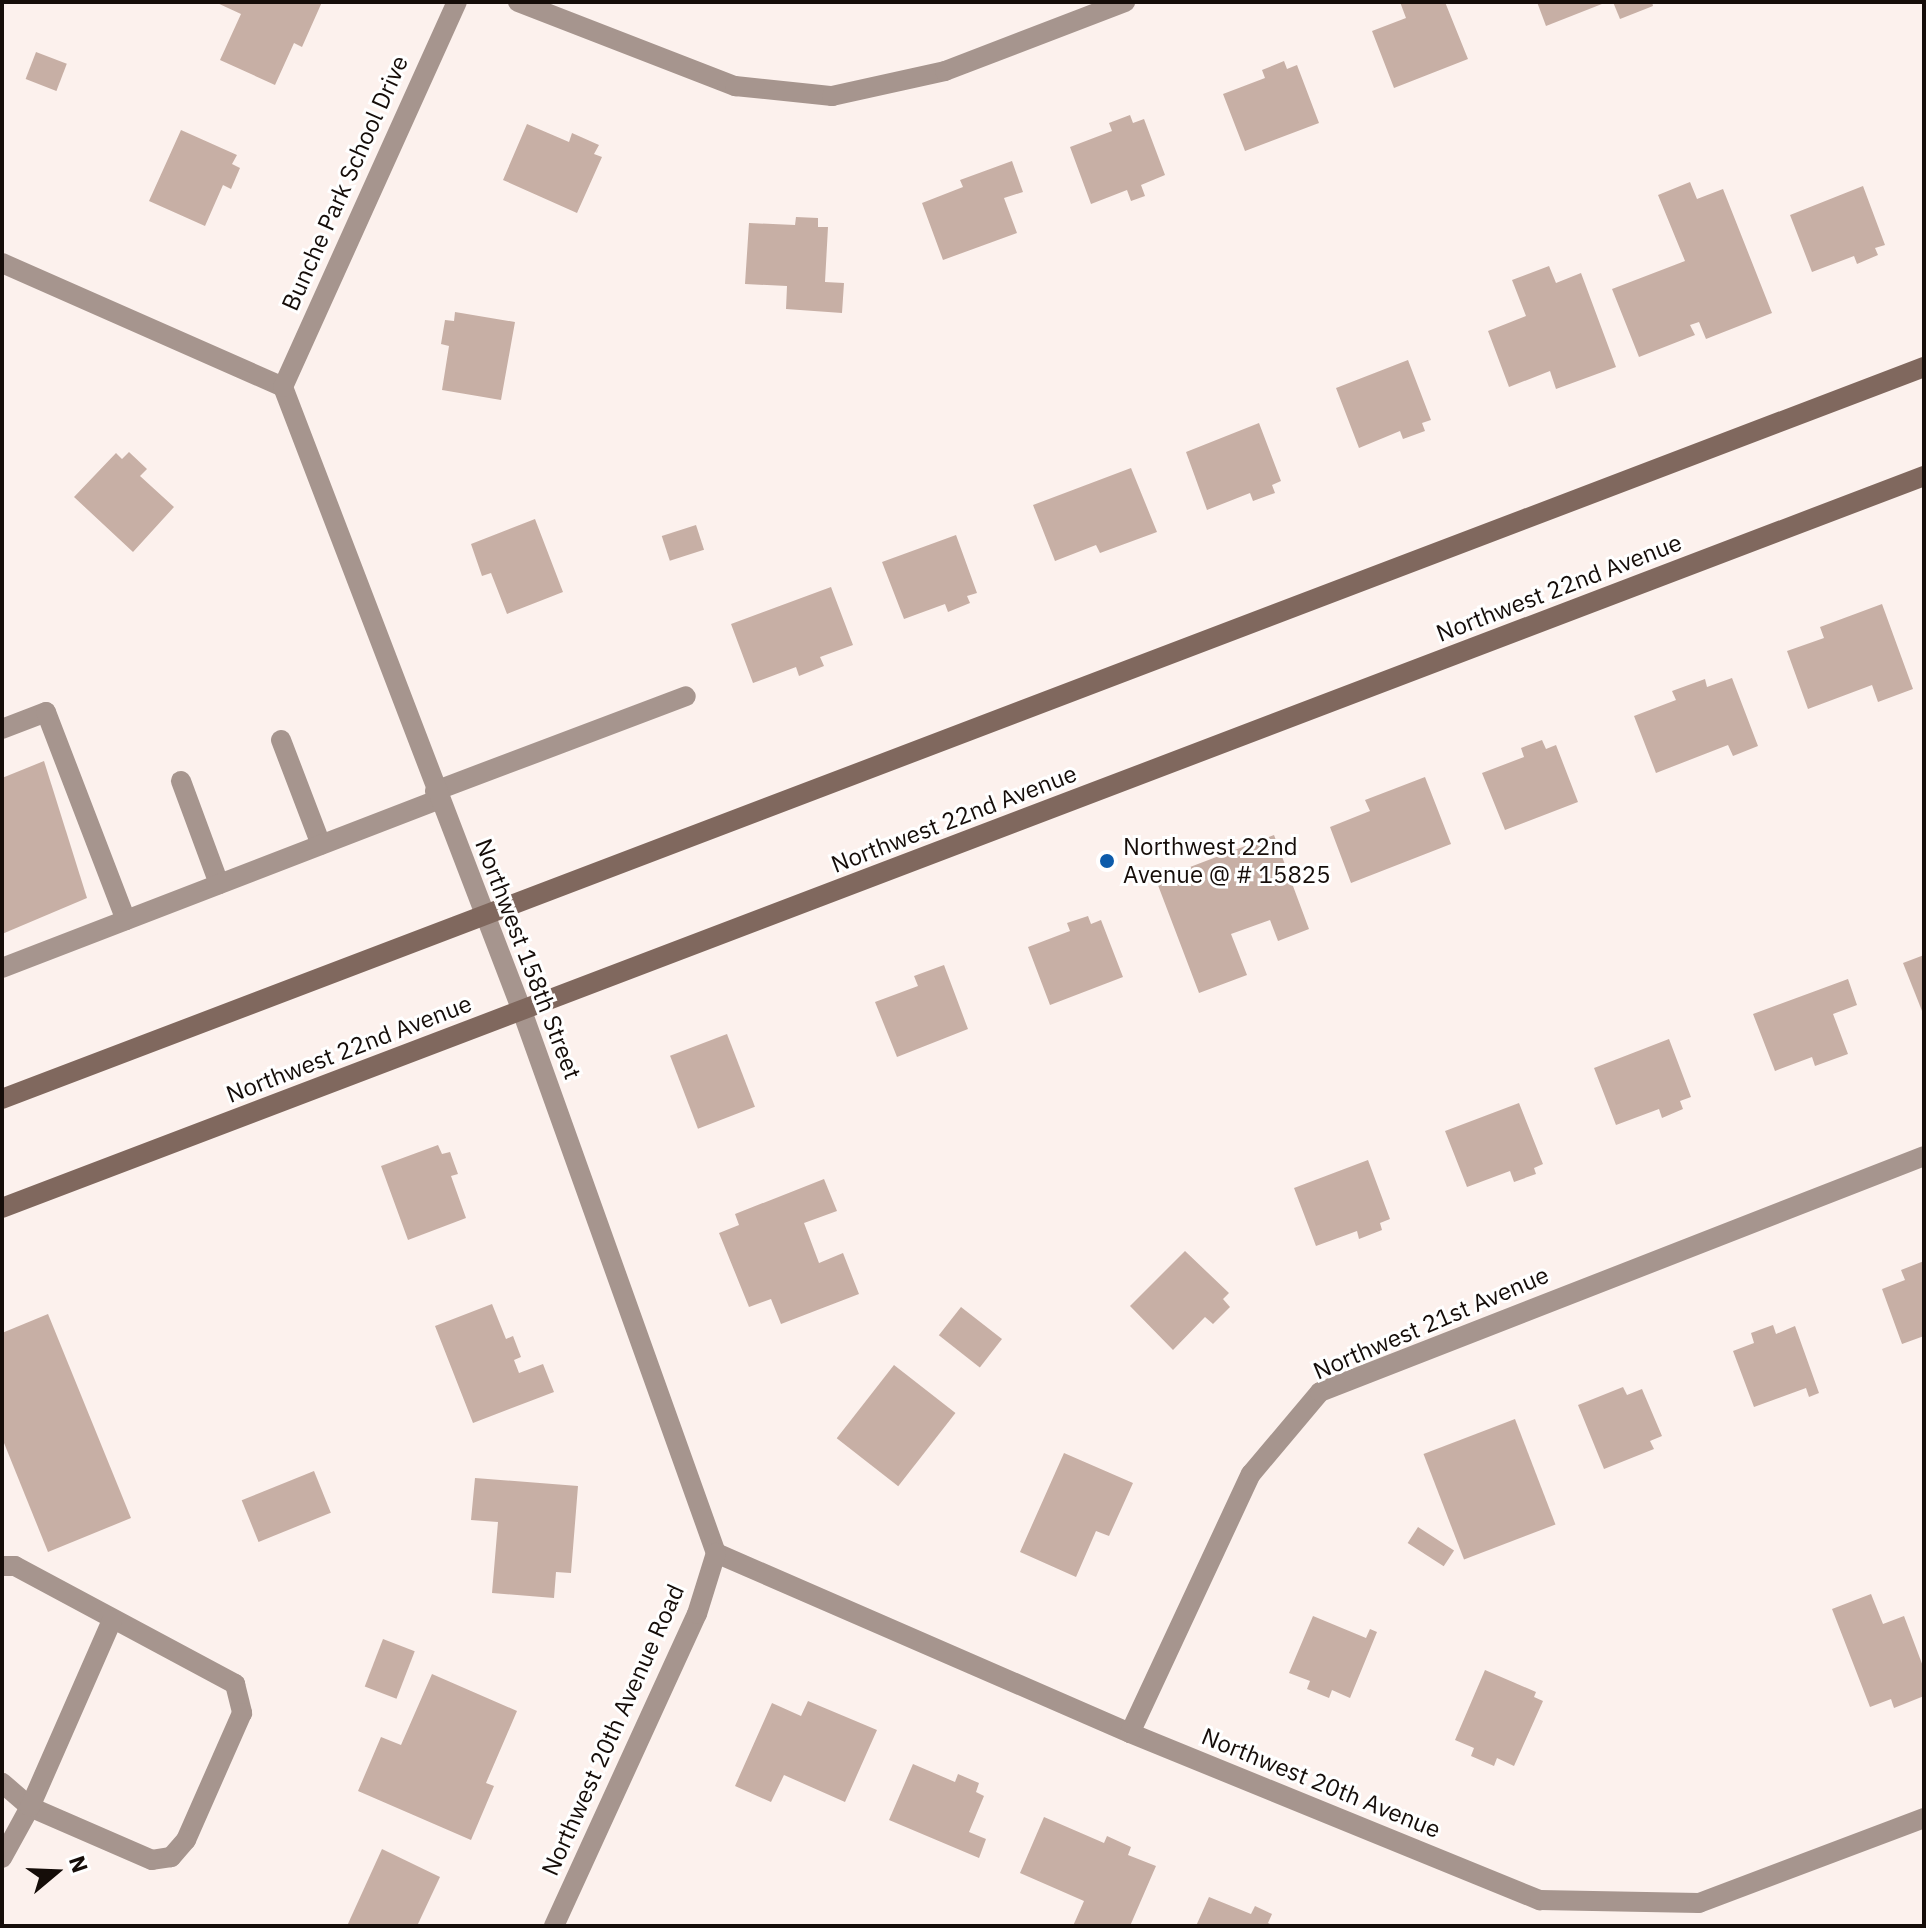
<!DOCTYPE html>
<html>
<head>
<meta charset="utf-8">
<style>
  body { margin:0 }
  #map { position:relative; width:1926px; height:1928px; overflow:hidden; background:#fcf1ed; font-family:"IBM Plex Sans",sans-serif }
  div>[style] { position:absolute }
  .building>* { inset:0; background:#c7afa5; transform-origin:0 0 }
  .lane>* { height:20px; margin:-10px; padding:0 10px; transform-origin:10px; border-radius:10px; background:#a6958e }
  .street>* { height:20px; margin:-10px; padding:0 10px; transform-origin:10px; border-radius:10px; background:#a6958e }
  .secondary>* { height:20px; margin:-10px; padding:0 10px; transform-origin:10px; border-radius:10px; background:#80685e }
  .dots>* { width:22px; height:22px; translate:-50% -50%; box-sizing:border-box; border:4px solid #fff; border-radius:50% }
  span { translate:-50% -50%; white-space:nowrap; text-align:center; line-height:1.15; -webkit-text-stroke:6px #fff; paint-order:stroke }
  .street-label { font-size:24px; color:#150d09 }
  .poi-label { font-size:24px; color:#150d09 }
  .left { translate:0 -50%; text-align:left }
  .frame { position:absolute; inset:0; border:4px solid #150d09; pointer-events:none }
  .north { position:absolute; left:16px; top:1832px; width:80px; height:80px; -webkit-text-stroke:6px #fff; paint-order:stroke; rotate:71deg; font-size:22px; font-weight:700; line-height:32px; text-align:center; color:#150d09 }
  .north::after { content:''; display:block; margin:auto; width:28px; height:36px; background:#150d09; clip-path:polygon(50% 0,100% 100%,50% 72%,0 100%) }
</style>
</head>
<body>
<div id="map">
  <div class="building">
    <div style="clip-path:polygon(215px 2px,322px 2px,302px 47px,294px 43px,275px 85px,220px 60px,241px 14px)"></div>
    <div style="clip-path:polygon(1400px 2px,1445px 2px,1468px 59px,1394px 88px,1372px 31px,1406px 18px)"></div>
    <div style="clip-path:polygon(1537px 2px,1607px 2px,1546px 26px)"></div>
    <div style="clip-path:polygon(1613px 2px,1652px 2px,1653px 6px,1620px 19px)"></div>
    <div style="left:36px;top:52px;width:33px;height:29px;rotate:21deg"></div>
    <div style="clip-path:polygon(1284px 61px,1287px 69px,1297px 65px,1319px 123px,1245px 151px,1223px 94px,1265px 78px,1262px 70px)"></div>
    <div style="clip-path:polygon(1130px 115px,1133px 123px,1144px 119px,1165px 175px,1141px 185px,1145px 196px,1131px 201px,1127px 190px,1091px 204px,1070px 147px,1112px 131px,1109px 123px)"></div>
    <div style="clip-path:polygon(527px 124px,569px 142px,572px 133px,599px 145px,594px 154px,602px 157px,577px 213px,503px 180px)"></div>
    <div style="clip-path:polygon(181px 130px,237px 155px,232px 164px,240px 168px,231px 189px,223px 185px,205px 226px,149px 201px)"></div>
    <div style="clip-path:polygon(1012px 161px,1023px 192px,1004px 198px,1017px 233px,943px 260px,922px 203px,963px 187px,960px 180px)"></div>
    <div style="clip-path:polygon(1690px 182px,1697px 199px,1723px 189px,1772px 313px,1706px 339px,1699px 322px,1690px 325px,1695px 335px,1639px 357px,1612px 289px,1685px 261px,1658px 195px)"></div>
    <div style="clip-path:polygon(1863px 186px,1885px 245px,1875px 248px,1878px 255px,1857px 264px,1854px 256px,1812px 272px,1790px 215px)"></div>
    <div style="clip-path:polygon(796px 217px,818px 218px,818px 227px,828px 227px,825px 282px,844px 283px,842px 313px,786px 309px,787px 286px,745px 284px,749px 223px,795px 225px)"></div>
    <div style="clip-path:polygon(1549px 266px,1556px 283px,1581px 273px,1616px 367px,1556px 389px,1550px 371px,1509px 387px,1488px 331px,1526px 316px,1512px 280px)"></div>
    <div style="clip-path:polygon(455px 312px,515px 322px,501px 400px,442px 390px,449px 346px,441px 344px,445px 320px,454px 321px)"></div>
    <div style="clip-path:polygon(1408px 360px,1431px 420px,1422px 423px,1425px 431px,1403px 439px,1400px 431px,1359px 448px,1336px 388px)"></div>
    <div style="clip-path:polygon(1259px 423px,1281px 481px,1272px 485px,1275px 493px,1253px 501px,1250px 493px,1207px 510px,1186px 452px)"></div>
    <div style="clip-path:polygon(129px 452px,147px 469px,140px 476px,174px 507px,133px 552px,74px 497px,116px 453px,122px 459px)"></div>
    <div style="clip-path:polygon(1131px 468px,1157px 532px,1100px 553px,1096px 545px,1055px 561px,1033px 505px)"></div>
    <div style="clip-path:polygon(535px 519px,563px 592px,507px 614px,491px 573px,482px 576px,471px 544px)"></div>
    <div style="left:696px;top:525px;width:26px;height:36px;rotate:72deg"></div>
    <div style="clip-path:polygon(956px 535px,977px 593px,967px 596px,970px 603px,948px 612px,945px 604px,904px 619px,882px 562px)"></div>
    <div style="clip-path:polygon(831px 587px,853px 645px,820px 657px,824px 666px,799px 676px,796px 667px,753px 683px,731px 624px)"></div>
    <div style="clip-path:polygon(1882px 604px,1913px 689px,1878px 702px,1872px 685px,1808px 709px,1787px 651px,1824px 638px,1820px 627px)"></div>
    <div style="clip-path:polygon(1732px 678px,1758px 746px,1733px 756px,1728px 745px,1656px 773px,1634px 716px,1676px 700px,1672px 691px,1705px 679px,1707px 687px)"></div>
    <div style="clip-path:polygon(1542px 740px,1546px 749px,1556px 745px,1578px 802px,1505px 830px,1482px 773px,1524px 757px,1521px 748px)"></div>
    <div style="clip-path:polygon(44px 761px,87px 898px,2px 934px,2px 778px)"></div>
    <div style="clip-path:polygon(1425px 777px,1451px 844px,1351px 883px,1330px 827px,1370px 811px,1365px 800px)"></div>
    <div style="clip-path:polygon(1274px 835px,1309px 929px,1278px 941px,1270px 920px,1231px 934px,1247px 975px,1199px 993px,1156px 880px)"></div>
    <div style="clip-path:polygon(1088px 916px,1091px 924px,1101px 920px,1123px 977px,1050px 1005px,1028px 947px,1070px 931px,1067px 923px)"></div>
    <div style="clip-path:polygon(1924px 955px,1924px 1016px,1903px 963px)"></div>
    <div style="clip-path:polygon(944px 965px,968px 1029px,897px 1057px,875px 1002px,918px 986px,914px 976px)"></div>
    <div style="clip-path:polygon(1848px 979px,1857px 1005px,1833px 1014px,1848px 1054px,1815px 1066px,1812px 1057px,1775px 1071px,1753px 1014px)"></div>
    <div style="left:727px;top:1034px;width:78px;height:61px;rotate:69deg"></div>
    <div style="clip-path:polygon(1669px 1039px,1691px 1097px,1680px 1101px,1683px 1109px,1662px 1118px,1659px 1109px,1616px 1125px,1594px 1068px)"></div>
    <div style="clip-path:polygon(1519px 1103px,1543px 1164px,1534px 1168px,1536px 1174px,1514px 1182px,1510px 1171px,1467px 1187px,1445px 1131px)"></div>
    <div style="clip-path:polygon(438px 1145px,442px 1154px,450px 1152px,458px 1174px,451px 1176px,466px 1218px,408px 1240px,381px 1166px)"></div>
    <div style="clip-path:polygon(1368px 1160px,1390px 1219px,1380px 1223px,1382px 1230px,1359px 1239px,1357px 1231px,1316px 1246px,1294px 1188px)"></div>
    <div style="clip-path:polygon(824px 1179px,837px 1211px,804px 1223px,819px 1263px,843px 1253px,859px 1294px,781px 1324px,771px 1299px,749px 1307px,719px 1233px,739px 1225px,735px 1214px)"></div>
    <div style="clip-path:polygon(1185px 1251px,1229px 1293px,1223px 1299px,1230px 1307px,1213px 1324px,1205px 1317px,1173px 1350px,1130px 1306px)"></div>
    <div style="clip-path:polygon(1924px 1261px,1924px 1336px,1902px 1344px,1882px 1289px,1905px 1280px,1901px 1270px)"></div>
    <div style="clip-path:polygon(492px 1304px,506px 1339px,513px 1336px,521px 1357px,514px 1360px,519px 1373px,543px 1364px,554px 1392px,473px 1423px,435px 1326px)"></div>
    <div style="left:961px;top:1307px;width:52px;height:36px;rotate:38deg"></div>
    <div style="clip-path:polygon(48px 1314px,131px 1518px,48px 1552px,2px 1438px,2px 1333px)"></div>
    <div style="clip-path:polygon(1773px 1325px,1776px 1334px,1795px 1326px,1819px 1393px,1809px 1397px,1806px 1388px,1754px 1407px,1733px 1351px,1754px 1343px,1751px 1333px)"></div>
    <div style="left:894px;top:1365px;width:78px;height:93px;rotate:38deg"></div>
    <div style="clip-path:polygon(1623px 1387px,1627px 1395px,1642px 1389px,1662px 1436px,1650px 1441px,1654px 1449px,1604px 1469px,1578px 1405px)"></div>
    <div style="left:1515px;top:1419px;width:113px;height:98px;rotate:69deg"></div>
    <div style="clip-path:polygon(1064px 1453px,1133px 1483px,1109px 1536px,1096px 1531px,1076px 1577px,1020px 1552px)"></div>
    <div style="left:314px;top:1471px;width:45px;height:78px;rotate:68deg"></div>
    <div style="clip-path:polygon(475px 1478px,578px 1486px,571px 1573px,556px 1572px,554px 1598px,492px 1593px,498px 1522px,471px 1520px)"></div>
    <div style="left:1418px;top:1527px;width:43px;height:19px;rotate:33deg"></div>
    <div style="clip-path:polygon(1871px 1594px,1883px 1624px,1904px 1616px,1924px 1669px,1924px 1696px,1894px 1708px,1891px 1699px,1870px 1707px,1832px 1609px)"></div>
    <div style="clip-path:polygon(1313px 1616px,1366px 1638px,1370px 1629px,1377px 1632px,1350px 1698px,1332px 1690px,1329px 1698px,1307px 1689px,1310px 1681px,1289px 1673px)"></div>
    <div style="left:383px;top:1639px;width:34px;height:51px;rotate:21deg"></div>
    <div style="clip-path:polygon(1485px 1670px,1536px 1692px,1534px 1697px,1543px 1701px,1514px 1766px,1497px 1758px,1494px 1766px,1471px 1756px,1474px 1748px,1455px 1740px)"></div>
    <div style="clip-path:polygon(432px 1674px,517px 1711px,486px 1783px,494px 1786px,471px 1840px,358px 1791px,381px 1737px,401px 1745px)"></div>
    <div style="clip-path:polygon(808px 1701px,877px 1730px,845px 1802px,784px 1775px,771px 1802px,735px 1786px,772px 1703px,801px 1716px)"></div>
    <div style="clip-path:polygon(913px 1764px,955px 1782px,958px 1774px,979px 1783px,976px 1792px,984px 1796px,969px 1832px,986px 1839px,979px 1858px,889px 1820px)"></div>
    <div style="clip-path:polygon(1044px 1817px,1104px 1843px,1107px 1836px,1131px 1847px,1128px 1855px,1156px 1866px,1130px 1926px,1073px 1926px,1084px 1901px,1020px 1873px)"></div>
    <div style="clip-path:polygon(382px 1849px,440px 1877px,417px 1926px,347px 1926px)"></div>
    <div style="clip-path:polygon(1209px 1897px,1251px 1914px,1255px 1906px,1272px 1914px,1268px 1923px,1274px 1926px,1196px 1926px)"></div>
  </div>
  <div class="lane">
    <div style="left:2px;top:729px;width:47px;rotate:-21.1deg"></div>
    <div style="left:46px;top:712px;width:223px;rotate:69deg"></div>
    <div style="left:281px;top:740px;width:112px;rotate:69.1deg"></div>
    <div style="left:181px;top:781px;width:110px;rotate:69.7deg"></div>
    <div style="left:435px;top:791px;width:268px;rotate:-20.7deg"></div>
    <div style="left:2px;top:968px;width:467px;rotate:-21.1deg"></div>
    <div style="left:2px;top:1566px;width:13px"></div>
    <div style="left:15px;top:1566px;width:250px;rotate:28.2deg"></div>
    <div style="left:235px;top:1684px;width:30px;rotate:76deg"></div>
    <div style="left:242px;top:1713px;width:139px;rotate:113.8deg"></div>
    <div style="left:186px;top:1840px;width:23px;rotate:131deg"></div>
    <div style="left:171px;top:1857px;width:19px;rotate:171deg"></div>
    <div style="left:152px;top:1860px;width:133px;rotate:-156.5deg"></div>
    <div style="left:30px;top:1807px;width:37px;rotate:-139deg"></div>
    <div style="left:2px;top:1858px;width:58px;rotate:-61.2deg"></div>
    <div style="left:30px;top:1807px;width:204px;rotate:-66.3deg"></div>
  </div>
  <div class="street">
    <div style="left:518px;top:2px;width:233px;rotate:21.2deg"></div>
    <div style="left:735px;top:86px;width:98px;rotate:5.9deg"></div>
    <div style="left:832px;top:96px;width:116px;rotate:-12.5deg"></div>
    <div style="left:945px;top:71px;width:193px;rotate:-21deg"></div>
    <div style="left:2px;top:263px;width:307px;rotate:23.8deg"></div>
    <div style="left:283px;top:387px;width:668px;rotate:69.04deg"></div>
    <div style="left:522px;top:1011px;width:576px;rotate:70.31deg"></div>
    <div style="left:283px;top:387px;width:422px;rotate:-65.7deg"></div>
    <div style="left:716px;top:1553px;width:451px;rotate:23.5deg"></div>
    <div style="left:1130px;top:1733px;width:443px;rotate:22.2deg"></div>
    <div style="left:1540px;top:1900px;width:159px;rotate:1.1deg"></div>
    <div style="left:1699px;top:1903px;width:241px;rotate:-20.7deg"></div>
    <div style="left:1130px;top:1733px;width:286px;rotate:-65deg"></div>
    <div style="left:1251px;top:1474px;width:107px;rotate:-49.9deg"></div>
    <div style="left:1320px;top:1392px;width:648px;rotate:-21.34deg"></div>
    <div style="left:554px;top:1926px;width:343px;rotate:-65.4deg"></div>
    <div style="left:697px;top:1614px;width:64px;rotate:-72.7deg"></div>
  </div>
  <div class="secondary">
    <div style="left:2px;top:1099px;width:2057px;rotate:-20.85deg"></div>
    <div style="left:2px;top:1208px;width:2057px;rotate:-20.85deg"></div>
  </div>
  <div class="dots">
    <div style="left:1107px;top:861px;background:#0d5baa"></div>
  </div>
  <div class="street-label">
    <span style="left:345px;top:183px;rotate:-66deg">Bunche Park School Drive</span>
    <span style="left:1559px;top:588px;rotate:-21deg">Northwest 22nd Avenue</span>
    <span style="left:954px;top:819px;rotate:-21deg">Northwest 22nd Avenue</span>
    <span style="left:528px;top:959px;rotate:69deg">Northwest 158th Street</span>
    <span style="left:349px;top:1049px;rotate:-21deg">Northwest 22nd Avenue</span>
    <span style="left:1431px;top:1323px;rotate:-23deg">Northwest 21st Avenue</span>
    <span style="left:613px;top:1730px;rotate:-66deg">Northwest 20th Avenue Road</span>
    <span style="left:1321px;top:1783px;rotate:22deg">Northwest 20th Avenue</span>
  </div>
  <div class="poi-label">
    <span class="left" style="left:1123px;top:861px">Northwest 22nd<br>Avenue @ # 15825</span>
  </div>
  <div class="frame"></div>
  <div class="north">N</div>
</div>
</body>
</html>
